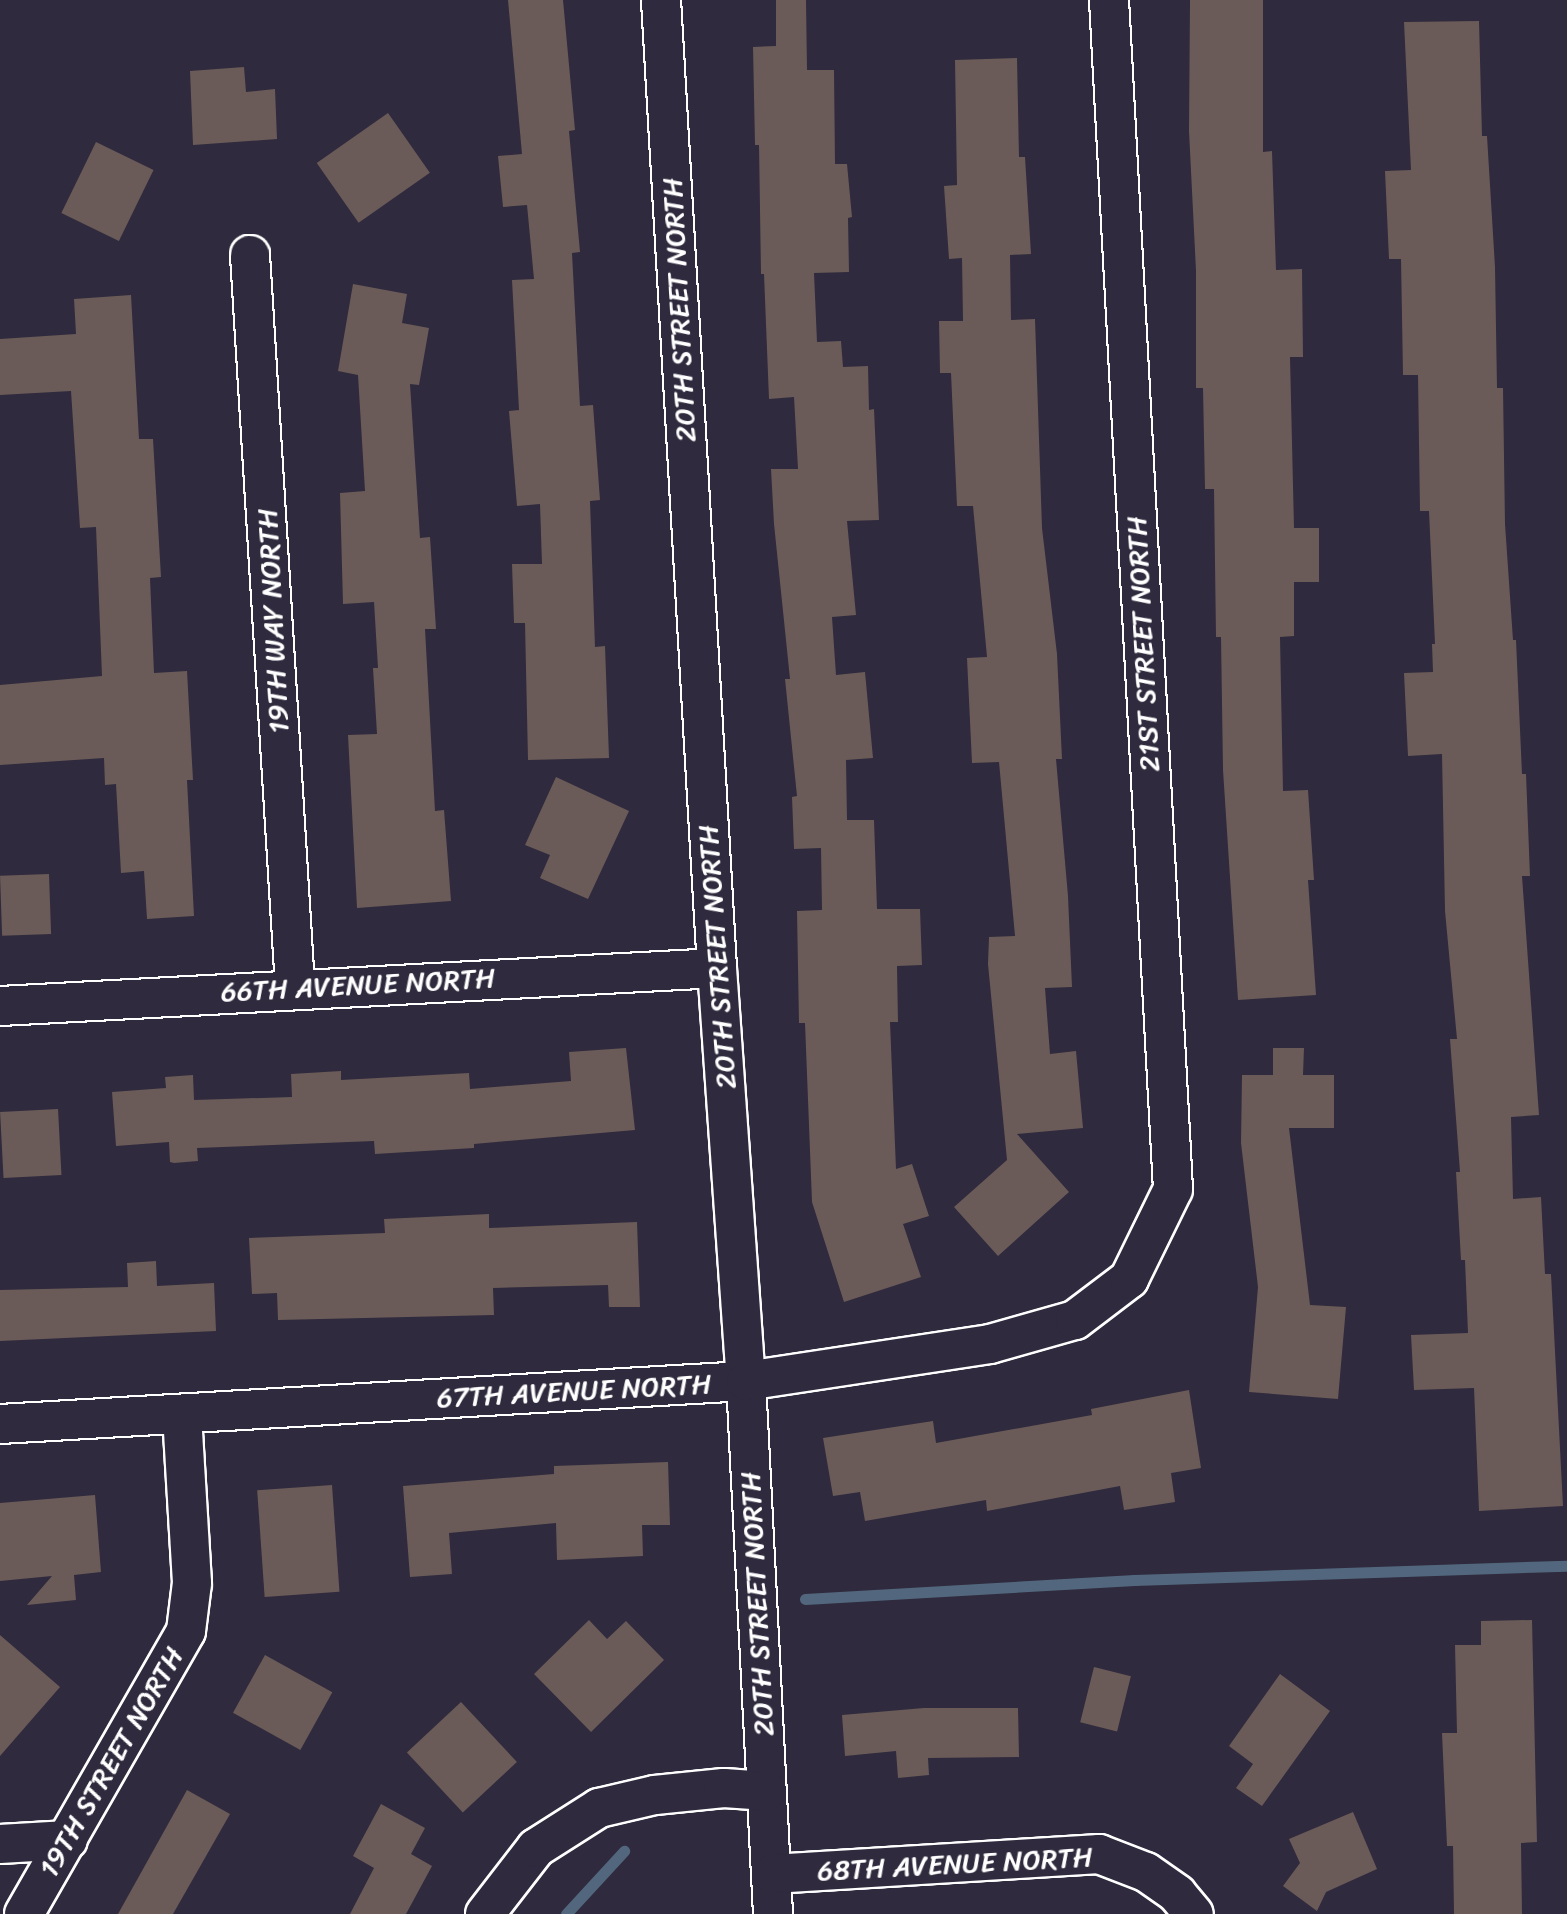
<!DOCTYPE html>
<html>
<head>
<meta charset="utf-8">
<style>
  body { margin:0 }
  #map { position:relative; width:1567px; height:1914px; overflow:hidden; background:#2f2a3d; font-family:Sriracha,sans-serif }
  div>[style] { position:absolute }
  .stream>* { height:11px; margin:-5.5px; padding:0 5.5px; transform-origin:5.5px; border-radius:5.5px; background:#52677d }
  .building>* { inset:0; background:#6a5b58; transform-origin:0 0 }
  .roads { filter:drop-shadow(2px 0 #fff) drop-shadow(-2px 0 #fff) drop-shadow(0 2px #fff) drop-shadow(0 -2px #fff) }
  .street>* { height:38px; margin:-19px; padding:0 19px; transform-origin:19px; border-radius:19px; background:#2f2a3d }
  span { translate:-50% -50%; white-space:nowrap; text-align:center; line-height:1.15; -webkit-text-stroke:7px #2f2a3d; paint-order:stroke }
  .street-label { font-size:28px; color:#fff }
</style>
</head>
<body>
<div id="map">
  <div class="stream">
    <div style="left:805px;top:1599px;width:330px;rotate:-3.3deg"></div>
    <div style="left:1134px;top:1580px;width:433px;rotate:-1.9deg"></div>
    <div style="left:566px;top:1914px;width:86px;rotate:-47.4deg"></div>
  </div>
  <div class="building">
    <div style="clip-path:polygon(508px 0,563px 0,575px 130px,569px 131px,580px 252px,572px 253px,580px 406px,593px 405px,600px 500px,590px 501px,595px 647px,605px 646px,609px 758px,528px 760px,525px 623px,514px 623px,512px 564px,542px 564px,540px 504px,517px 506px,509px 411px,519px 410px,512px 280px,534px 279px,527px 205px,503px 207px,498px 156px,522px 154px)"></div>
    <div style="clip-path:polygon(776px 0,806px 0,807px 70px,834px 70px,835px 164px,847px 164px,852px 217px,848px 218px,849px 272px,814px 273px,817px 342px,841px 341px,843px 367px,868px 366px,869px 410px,874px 409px,879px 520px,847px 521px,856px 615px,832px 617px,836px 675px,865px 672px,873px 758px,846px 760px,847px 820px,874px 820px,877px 909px,920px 909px,922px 965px,897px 966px,898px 1022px,890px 1022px,896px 1169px,912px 1164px,929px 1216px,903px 1224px,921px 1277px,844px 1302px,812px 1202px,805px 1023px,799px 1023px,797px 911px,822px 910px,821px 848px,794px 849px,792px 797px,797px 796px,785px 679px,790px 679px,774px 524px,771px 469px,798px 469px,794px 397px,769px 399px,764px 274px,761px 274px,759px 145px,755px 145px,753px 47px,776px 46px)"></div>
    <div style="clip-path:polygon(1190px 0,1263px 0,1263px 152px,1272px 151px,1276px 270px,1302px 269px,1303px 357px,1290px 357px,1294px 528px,1319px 528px,1319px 582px,1294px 582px,1294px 636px,1280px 637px,1283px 791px,1308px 790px,1314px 880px,1308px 880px,1316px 995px,1238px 1000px,1223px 770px,1221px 637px,1216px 637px,1214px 489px,1205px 489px,1203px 388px,1196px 388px,1196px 271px,1189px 131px)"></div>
    <div style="clip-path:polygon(1479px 21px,1482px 136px,1487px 136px,1495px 267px,1497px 388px,1503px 388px,1505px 524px,1513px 640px,1516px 640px,1522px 774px,1526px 774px,1530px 876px,1522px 876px,1539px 1115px,1511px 1117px,1513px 1199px,1541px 1197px,1545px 1274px,1551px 1274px,1563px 1506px,1479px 1511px,1474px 1388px,1414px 1390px,1411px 1335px,1468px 1333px,1465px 1260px,1461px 1260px,1456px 1172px,1460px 1172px,1450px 1039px,1457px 1039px,1445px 911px,1442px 754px,1408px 756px,1404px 673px,1433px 672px,1432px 644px,1435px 644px,1429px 511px,1420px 511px,1418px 375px,1403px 375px,1401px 259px,1389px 259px,1385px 171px,1411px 170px,1404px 22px)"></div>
    <div style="clip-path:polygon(1017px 58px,1019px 157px,1025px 157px,1031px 254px,1010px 255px,1011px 320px,1035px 319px,1042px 528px,1057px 654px,1062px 759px,1056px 759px,1068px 896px,1072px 987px,1045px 988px,1050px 1054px,1076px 1051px,1083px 1128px,1017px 1134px,1069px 1192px,998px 1256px,954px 1207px,1007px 1160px,988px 964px,989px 937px,1015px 936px,999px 762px,972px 763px,967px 658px,987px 657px,973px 506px,957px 506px,951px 373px,940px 373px,939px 321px,963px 321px,962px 258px,949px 259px,944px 186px,957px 185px,955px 60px)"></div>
    <div style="clip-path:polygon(244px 67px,246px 92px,275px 89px,277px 139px,193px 145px,190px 71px)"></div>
    <div style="left:388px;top:113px;width:73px;height:87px;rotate:55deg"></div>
    <div style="left:96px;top:142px;width:64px;height:79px;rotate:26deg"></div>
    <div style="clip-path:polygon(353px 284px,407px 294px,402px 323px,429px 328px,419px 385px,410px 384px,420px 538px,430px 537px,436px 629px,425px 629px,435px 811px,444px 810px,451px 901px,357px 908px,348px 735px,377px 734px,373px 668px,378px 668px,374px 602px,343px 604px,340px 493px,365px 491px,358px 375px,338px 371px)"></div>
    <div style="clip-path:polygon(131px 295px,139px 439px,153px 439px,161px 577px,150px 578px,154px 673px,187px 671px,193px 780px,187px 780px,194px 916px,147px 919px,144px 871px,121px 873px,116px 784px,105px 785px,104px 758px,0 765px,0 685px,102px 676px,96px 527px,80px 528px,71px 391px,0 395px,0 339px,76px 334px,74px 299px)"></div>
    <div style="clip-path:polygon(556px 777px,629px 811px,588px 899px,540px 878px,550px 855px,525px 845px)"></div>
    <div style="left:49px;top:874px;width:60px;height:49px;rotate:88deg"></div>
    <div style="clip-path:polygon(626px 1048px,635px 1130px,474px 1144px,474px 1148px,375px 1154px,374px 1141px,197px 1148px,198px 1161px,174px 1163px,170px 1162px,169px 1142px,116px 1146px,112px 1092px,166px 1088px,165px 1077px,193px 1075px,194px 1100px,292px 1097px,291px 1074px,341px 1071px,341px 1080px,469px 1073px,470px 1089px,571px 1081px,569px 1052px)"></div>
    <div style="clip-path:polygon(1273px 1048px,1304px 1048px,1303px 1075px,1334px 1075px,1334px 1128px,1289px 1128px,1310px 1305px,1346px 1307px,1338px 1399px,1249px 1392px,1258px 1287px,1241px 1143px,1242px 1075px,1273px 1075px)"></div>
    <div style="left:58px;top:1109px;width:66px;height:58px;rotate:87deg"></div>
    <div style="clip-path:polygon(489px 1214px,489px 1228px,637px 1222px,640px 1307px,609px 1307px,608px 1285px,493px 1288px,494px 1315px,278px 1320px,277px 1293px,252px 1294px,249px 1238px,385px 1233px,384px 1219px)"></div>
    <div style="clip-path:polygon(156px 1261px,157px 1286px,214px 1283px,216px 1331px,0 1341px,0 1290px,128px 1287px,127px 1263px)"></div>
    <div style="clip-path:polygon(1189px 1390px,1201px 1468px,1171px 1473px,1175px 1502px,1124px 1510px,1120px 1486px,987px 1511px,986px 1500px,865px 1521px,860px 1492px,833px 1496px,823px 1438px,933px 1421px,936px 1443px,1092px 1415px,1091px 1409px)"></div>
    <div style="clip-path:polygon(668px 1462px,670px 1525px,642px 1525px,643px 1556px,557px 1560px,556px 1523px,449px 1533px,452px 1574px,410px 1577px,403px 1486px,554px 1474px,554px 1466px)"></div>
    <div style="left:332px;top:1485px;width:107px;height:75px;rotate:86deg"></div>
    <div style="clip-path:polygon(95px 1495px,101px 1572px,74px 1575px,76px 1600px,27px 1605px,52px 1576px,0 1581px,0 1503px)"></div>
    <div style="clip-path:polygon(589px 1620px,607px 1639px,626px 1621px,664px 1660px,591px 1732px,534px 1674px)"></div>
    <div style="clip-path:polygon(1532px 1620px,1537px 1842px,1521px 1843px,1522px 1914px,1454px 1914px,1453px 1846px,1447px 1846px,1442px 1733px,1457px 1733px,1455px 1645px,1481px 1645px,1481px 1621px)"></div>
    <div style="clip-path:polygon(0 1635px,60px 1687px,0 1756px)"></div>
    <div style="left:265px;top:1655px;width:77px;height:66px;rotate:29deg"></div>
    <div style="left:1094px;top:1667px;width:38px;height:57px;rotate:14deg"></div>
    <div style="clip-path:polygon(1280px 1674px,1330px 1711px,1262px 1806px,1236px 1788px,1253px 1764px,1229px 1746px)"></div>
    <div style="left:461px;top:1702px;width:82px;height:74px;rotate:47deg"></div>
    <div style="clip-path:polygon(924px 1708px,1018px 1708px,1019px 1757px,928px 1758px,929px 1775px,898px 1778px,896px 1751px,845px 1756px,842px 1715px)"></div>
    <div style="clip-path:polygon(187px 1790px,230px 1814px,173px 1914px,118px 1914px)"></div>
    <div style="clip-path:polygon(381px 1804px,425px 1828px,411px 1854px,432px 1866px,406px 1914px,350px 1914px,374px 1868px,353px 1856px)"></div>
    <div style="clip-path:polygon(1353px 1812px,1377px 1869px,1326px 1892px,1317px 1911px,1283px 1886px,1300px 1863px,1289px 1839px)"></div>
  </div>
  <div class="roads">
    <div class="street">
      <div style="left:661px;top:0;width:970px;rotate:86.69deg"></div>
      <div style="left:717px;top:968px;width:414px;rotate:86deg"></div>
      <div style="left:746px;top:1381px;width:534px;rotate:87.1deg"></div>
      <div style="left:250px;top:255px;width:733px;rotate:86.48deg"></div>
      <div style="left:0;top:1006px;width:718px;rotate:-3.03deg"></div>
      <div style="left:0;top:1424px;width:747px;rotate:-3.3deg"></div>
      <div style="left:746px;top:1381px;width:247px;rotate:-8.6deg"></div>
      <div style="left:990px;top:1344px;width:88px;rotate:-15.8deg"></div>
      <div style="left:1075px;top:1320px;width:68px;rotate:-37.2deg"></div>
      <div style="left:1129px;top:1279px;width:100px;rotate:-63.9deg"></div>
      <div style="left:1173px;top:1189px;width:1191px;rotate:-93.08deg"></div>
      <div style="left:0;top:1844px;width:68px;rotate:-3.4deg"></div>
      <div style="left:772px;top:1874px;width:328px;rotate:-3.5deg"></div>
      <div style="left:1099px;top:1854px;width:50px;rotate:21deg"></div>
      <div style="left:1146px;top:1872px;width:38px;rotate:35deg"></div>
      <div style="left:1177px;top:1894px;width:26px;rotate:50deg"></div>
      <div style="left:24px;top:1914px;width:326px;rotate:-60.2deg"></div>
      <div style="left:186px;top:1631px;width:48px;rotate:-82.9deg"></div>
      <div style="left:192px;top:1583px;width:168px;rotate:-93.4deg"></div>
      <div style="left:485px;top:1914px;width:83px;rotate:-52.3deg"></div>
      <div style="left:536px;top:1848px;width:75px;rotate:-32.4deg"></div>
      <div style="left:599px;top:1808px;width:57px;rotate:-13.1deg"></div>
      <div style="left:655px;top:1795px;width:69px;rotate:-5.8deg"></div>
      <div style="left:724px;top:1788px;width:43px;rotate:4deg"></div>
    </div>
  </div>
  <div class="street-label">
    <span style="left:679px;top:310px;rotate:-93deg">20TH STREET NORTH</span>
    <span style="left:273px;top:621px;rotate:-93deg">19TH WAY NORTH</span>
    <span style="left:1143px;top:644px;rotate:-93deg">21ST STREET NORTH</span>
    <span style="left:717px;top:957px;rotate:-94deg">20TH STREET NORTH</span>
    <span style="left:358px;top:985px;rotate:-3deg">66TH AVENUE NORTH</span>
    <span style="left:574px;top:1391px;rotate:-3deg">67TH AVENUE NORTH</span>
    <span style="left:757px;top:1604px;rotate:-93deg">20TH STREET NORTH</span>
    <span style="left:111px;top:1762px;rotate:-60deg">19TH STREET NORTH</span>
    <span style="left:955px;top:1864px;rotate:-3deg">68TH AVENUE NORTH</span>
  </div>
</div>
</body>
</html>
